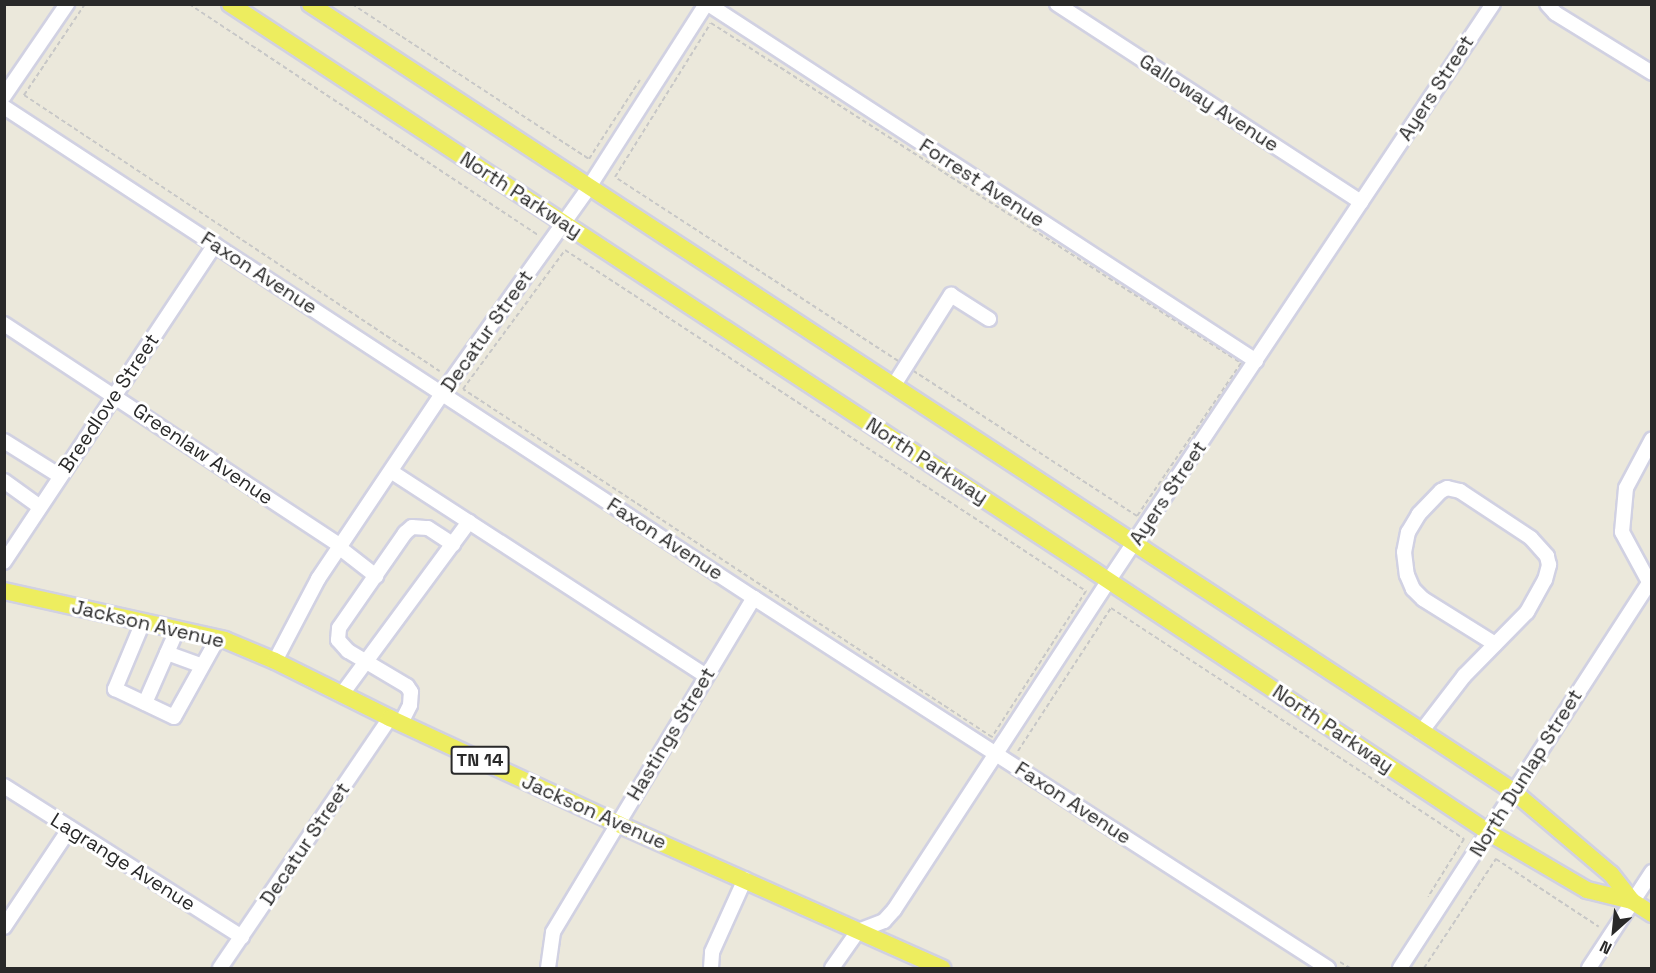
<!DOCTYPE html>
<html>
<head>
<meta charset="utf-8">
<style>
  body { margin:0 }
  #map { position:relative; width:1656px; height:973px; overflow:hidden; background:#ebe8db; font-family:"Space Grotesk",sans-serif }
  div>[style] { position:absolute }
  .path>* { height:2px; margin-top:-1px; transform-origin:0; background:repeating-linear-gradient(90deg,#c7c7c7 0 4.5px,transparent 0 7.5px) }
  .roads { filter:drop-shadow(2px 0 #d1d1e2) drop-shadow(-2px 0 #d1d1e2) drop-shadow(0 2px #d1d1e2) drop-shadow(0 -2px #d1d1e2) }
  .minor>* { height:14px; margin:-7px; padding:0 7px; transform-origin:7px; border-radius:7px; background:#fff }
  .major>* { height:16px; margin:-8px; padding:0 8px; transform-origin:8px; border-radius:8px; background:#eded5f }
  span { translate:-50% -50%; white-space:nowrap; text-align:center; line-height:1.15; -webkit-text-stroke:6px #fff; paint-order:stroke }
  .shield-label span { padding:2px 4px; background:#fff; border:2px solid; border-radius:4px; -webkit-text-stroke-width:0 }
  .shield-label { font-size:18px; color:#292929; font-weight:700 }
  .street-label { font-size:20px; color:#292929 }
  .frame { position:absolute; inset:0; border:6px solid #292929; pointer-events:none }
  .north { position:absolute; left:1584px; top:901px; width:60px; height:60px; -webkit-text-stroke:4px #fff; paint-order:stroke; rotate:207deg; font-size:16px; font-weight:700; line-height:24px; text-align:center; color:#292929 }
  .north::after { content:''; display:block; margin:auto; width:21px; height:27px; background:#292929; clip-path:polygon(50% 0,100% 100%,50% 72%,0 100%) }
</style>
</head>
<body>
<div id="map">
  <div class="path">
    <div style="left:85px;top:4px;width:110px;rotate:123.8deg"></div>
    <div style="left:24px;top:95px;width:499px;rotate:33.6deg"></div>
    <div style="left:189px;top:4px;width:419px;rotate:33.5deg"></div>
    <div style="left:352px;top:4px;width:283px;rotate:33.2deg"></div>
    <div style="left:589px;top:159px;width:94px;rotate:-57.2deg"></div>
    <div style="left:711px;top:23px;width:630px;rotate:32.68deg"></div>
    <div style="left:1241px;top:363px;width:185px;rotate:124.2deg"></div>
    <div style="left:1137px;top:516px;width:622px;rotate:-147deg"></div>
    <div style="left:615px;top:177px;width:181px;rotate:-58.1deg"></div>
    <div style="left:565px;top:250px;width:623px;rotate:33.21deg"></div>
    <div style="left:1086px;top:591px;width:174px;rotate:122.8deg"></div>
    <div style="left:992px;top:737px;width:633px;rotate:-146.66deg"></div>
    <div style="left:463px;top:389px;width:172px;rotate:-53.7deg"></div>
    <div style="left:1018px;top:751px;width:171px;rotate:-57deg"></div>
    <div style="left:1111px;top:608px;width:422px;rotate:33.2deg"></div>
    <div style="left:1464px;top:839px;width:68px;rotate:121.8deg"></div>
    <div style="left:1340px;top:962px;width:12px;rotate:31deg"></div>
    <div style="left:1424px;top:968px;width:131px;rotate:-56.6deg"></div>
    <div style="left:1496px;top:859px;width:123px;rotate:33.4deg"></div>
  </div>
  <div class="roads">
    <div class="minor">
      <div style="left:708px;top:4px;width:654px;rotate:33.08deg"></div>
      <div style="left:1057px;top:4px;width:363px;rotate:33.1deg"></div>
      <div style="left:1547px;top:4px;width:12px;rotate:48deg"></div>
      <div style="left:1555px;top:13px;width:114px;rotate:31.7deg"></div>
      <div style="left:4px;top:96px;width:112px;rotate:-55.6deg"></div>
      <div style="left:4px;top:107px;width:896px;rotate:33.21deg"></div>
      <div style="left:754px;top:598px;width:683px;rotate:32.81deg"></div>
      <div style="left:4px;top:324px;width:404px;rotate:33.4deg"></div>
      <div style="left:894px;top:385px;width:107px;rotate:-57.7deg"></div>
      <div style="left:951px;top:295px;width:45px;rotate:32.3deg"></div>
      <div style="left:4px;top:441px;width:66px;rotate:32deg"></div>
      <div style="left:392px;top:472px;width:373px;rotate:33deg"></div>
      <div style="left:4px;top:481px;width:44px;rotate:35.8deg"></div>
      <div style="left:340px;top:548px;width:46px;rotate:37.9deg"></div>
      <div style="left:4px;top:562px;width:381px;rotate:-56.4deg"></div>
      <div style="left:1649px;top:582px;width:57px;rotate:-118.4deg"></div>
      <div style="left:1622px;top:532px;width:44px;rotate:-84.8deg"></div>
      <div style="left:1626px;top:488px;width:55px;rotate:-62deg"></div>
      <div style="left:143px;top:622px;width:73px;rotate:112.7deg"></div>
      <div style="left:115px;top:689px;width:65px;rotate:25.4deg"></div>
      <div style="left:174px;top:717px;width:90px;rotate:-60.9deg"></div>
      <div style="left:167px;top:653px;width:37px;rotate:20deg"></div>
      <div style="left:275px;top:661px;width:93px;rotate:-62.3deg"></div>
      <div style="left:318px;top:579px;width:225px;rotate:-56.2deg"></div>
      <div style="left:443px;top:392px;width:252px;rotate:-54.5deg"></div>
      <div style="left:589px;top:187px;width:217px;rotate:-57.4deg"></div>
      <div style="left:342px;top:694px;width:214px;rotate:-53.6deg"></div>
      <div style="left:145px;top:703px;width:80px;rotate:-66.3deg"></div>
      <div style="left:401px;top:723px;width:20px;rotate:-63deg"></div>
      <div style="left:410px;top:705px;width:13px;rotate:-86deg"></div>
      <div style="left:411px;top:692px;width:7px;rotate:-124deg"></div>
      <div style="left:407px;top:686px;width:69px;rotate:-149.3deg"></div>
      <div style="left:348px;top:651px;width:15px;rotate:-132deg"></div>
      <div style="left:338px;top:640px;width:12px;rotate:-85deg"></div>
      <div style="left:339px;top:628px;width:116px;rotate:-55.2deg"></div>
      <div style="left:405px;top:533px;width:9px;rotate:-41deg"></div>
      <div style="left:412px;top:527px;width:16px;rotate:4deg"></div>
      <div style="left:428px;top:528px;width:30px;rotate:33deg"></div>
      <div style="left:1421px;top:732px;width:71px;rotate:-52.5deg"></div>
      <div style="left:1464px;top:676px;width:90px;rotate:-45.5deg"></div>
      <div style="left:1527px;top:612px;width:37px;rotate:-61deg"></div>
      <div style="left:1545px;top:580px;width:16px;rotate:-75deg"></div>
      <div style="left:1549px;top:565px;width:9px;rotate:-103deg"></div>
      <div style="left:1547px;top:556px;width:24px;rotate:-132deg"></div>
      <div style="left:1531px;top:538px;width:85px;rotate:-146.5deg"></div>
      <div style="left:1460px;top:491px;width:13px;rotate:-167deg"></div>
      <div style="left:1447px;top:488px;width:7px;rotate:153deg"></div>
      <div style="left:1441px;top:491px;width:32px;rotate:134deg"></div>
      <div style="left:1419px;top:514px;width:21px;rotate:121deg"></div>
      <div style="left:1408px;top:532px;width:20px;rotate:101deg"></div>
      <div style="left:1404px;top:552px;width:23px;rotate:83deg"></div>
      <div style="left:1407px;top:575px;width:15px;rotate:67deg"></div>
      <div style="left:1413px;top:589px;width:14px;rotate:45deg"></div>
      <div style="left:1423px;top:599px;width:85px;rotate:32deg"></div>
      <div style="left:4px;top:786px;width:282px;rotate:32.4deg"></div>
      <div style="left:4px;top:927px;width:119px;rotate:-56.3deg"></div>
      <div style="left:220px;top:968px;width:302px;rotate:-55.8deg"></div>
      <div style="left:548px;top:968px;width:36px;rotate:-82deg"></div>
      <div style="left:553px;top:932px;width:390px;rotate:-59deg"></div>
      <div style="left:711px;top:968px;width:16px;rotate:-86deg"></div>
      <div style="left:712px;top:952px;width:80px;rotate:-65.7deg"></div>
      <div style="left:832px;top:968px;width:45px;rotate:-54.9deg"></div>
      <div style="left:858px;top:931px;width:28px;rotate:-21deg"></div>
      <div style="left:884px;top:921px;width:15px;rotate:-48deg"></div>
      <div style="left:894px;top:910px;width:394px;rotate:-56.9deg"></div>
      <div style="left:1109px;top:580px;width:692px;rotate:-56.31deg"></div>
      <div style="left:1400px;top:968px;width:464px;rotate:-57.1deg"></div>
      <div style="left:1589px;top:968px;width:115px;rotate:-56.7deg"></div>
    </div>
    <div class="major">
      <div style="left:230px;top:4px;width:1033px;rotate:33.27deg"></div>
      <div style="left:1094px;top:571px;width:473px;rotate:33.5deg"></div>
      <div style="left:1488px;top:832px;width:115px;rotate:30.4deg"></div>
      <div style="left:1587px;top:890px;width:46px;rotate:13.7deg"></div>
      <div style="left:310px;top:4px;width:1438px;rotate:33.19deg"></div>
      <div style="left:1513px;top:791px;width:128px;rotate:40.3deg"></div>
      <div style="left:1611px;top:874px;width:34px;rotate:52deg"></div>
      <div style="left:1632px;top:901px;width:24px;rotate:33deg"></div>
      <div style="left:4px;top:591px;width:226px;rotate:12.5deg"></div>
      <div style="left:225px;top:640px;width:54px;rotate:22.8deg"></div>
      <div style="left:275px;top:661px;width:128px;rotate:26.4deg"></div>
      <div style="left:390px;top:718px;width:251px;rotate:24.9deg"></div>
      <div style="left:618px;top:824px;width:355px;rotate:24deg"></div>
    </div>
  </div>
  <div class="shield-label">
    <span style="left:480px;top:760px">TN 14</span>
  </div>
  <div class="street-label">
    <span style="left:1436px;top:88px;rotate:-57deg">Ayers Street</span>
    <span style="left:1209px;top:103px;rotate:33deg">Galloway Avenue</span>
    <span style="left:982px;top:183px;rotate:33deg">Forrest Avenue</span>
    <span style="left:521px;top:195px;rotate:33deg">North Parkway</span>
    <span style="left:259px;top:273px;rotate:33deg">Faxon Avenue</span>
    <span style="left:487px;top:331px;rotate:-55deg">Decatur Street</span>
    <span style="left:109px;top:403px;rotate:-56deg">Breedlove Street</span>
    <span style="left:203px;top:454px;rotate:34deg">Greenlaw Avenue</span>
    <span style="left:927px;top:461px;rotate:33deg">North Parkway</span>
    <span style="left:1168px;top:493px;rotate:-56deg">Ayers Street</span>
    <span style="left:665px;top:539px;rotate:33deg">Faxon Avenue</span>
    <span style="left:148px;top:624px;rotate:13deg">Jackson Avenue</span>
    <span style="left:1333px;top:729px;rotate:34deg">North Parkway</span>
    <span style="left:671px;top:734px;rotate:-59deg">Hastings Street</span>
    <span style="left:1526px;top:773px;rotate:-58deg">North Dunlap Street</span>
    <span style="left:1073px;top:803px;rotate:33deg">Faxon Avenue</span>
    <span style="left:594px;top:812px;rotate:24deg">Jackson Avenue</span>
    <span style="left:305px;top:844px;rotate:-56deg">Decatur Street</span>
    <span style="left:123px;top:862px;rotate:32deg">Lagrange Avenue</span>
  </div>
  <div class="frame"></div>
  <div class="north">N</div>
</div>
</body>
</html>
